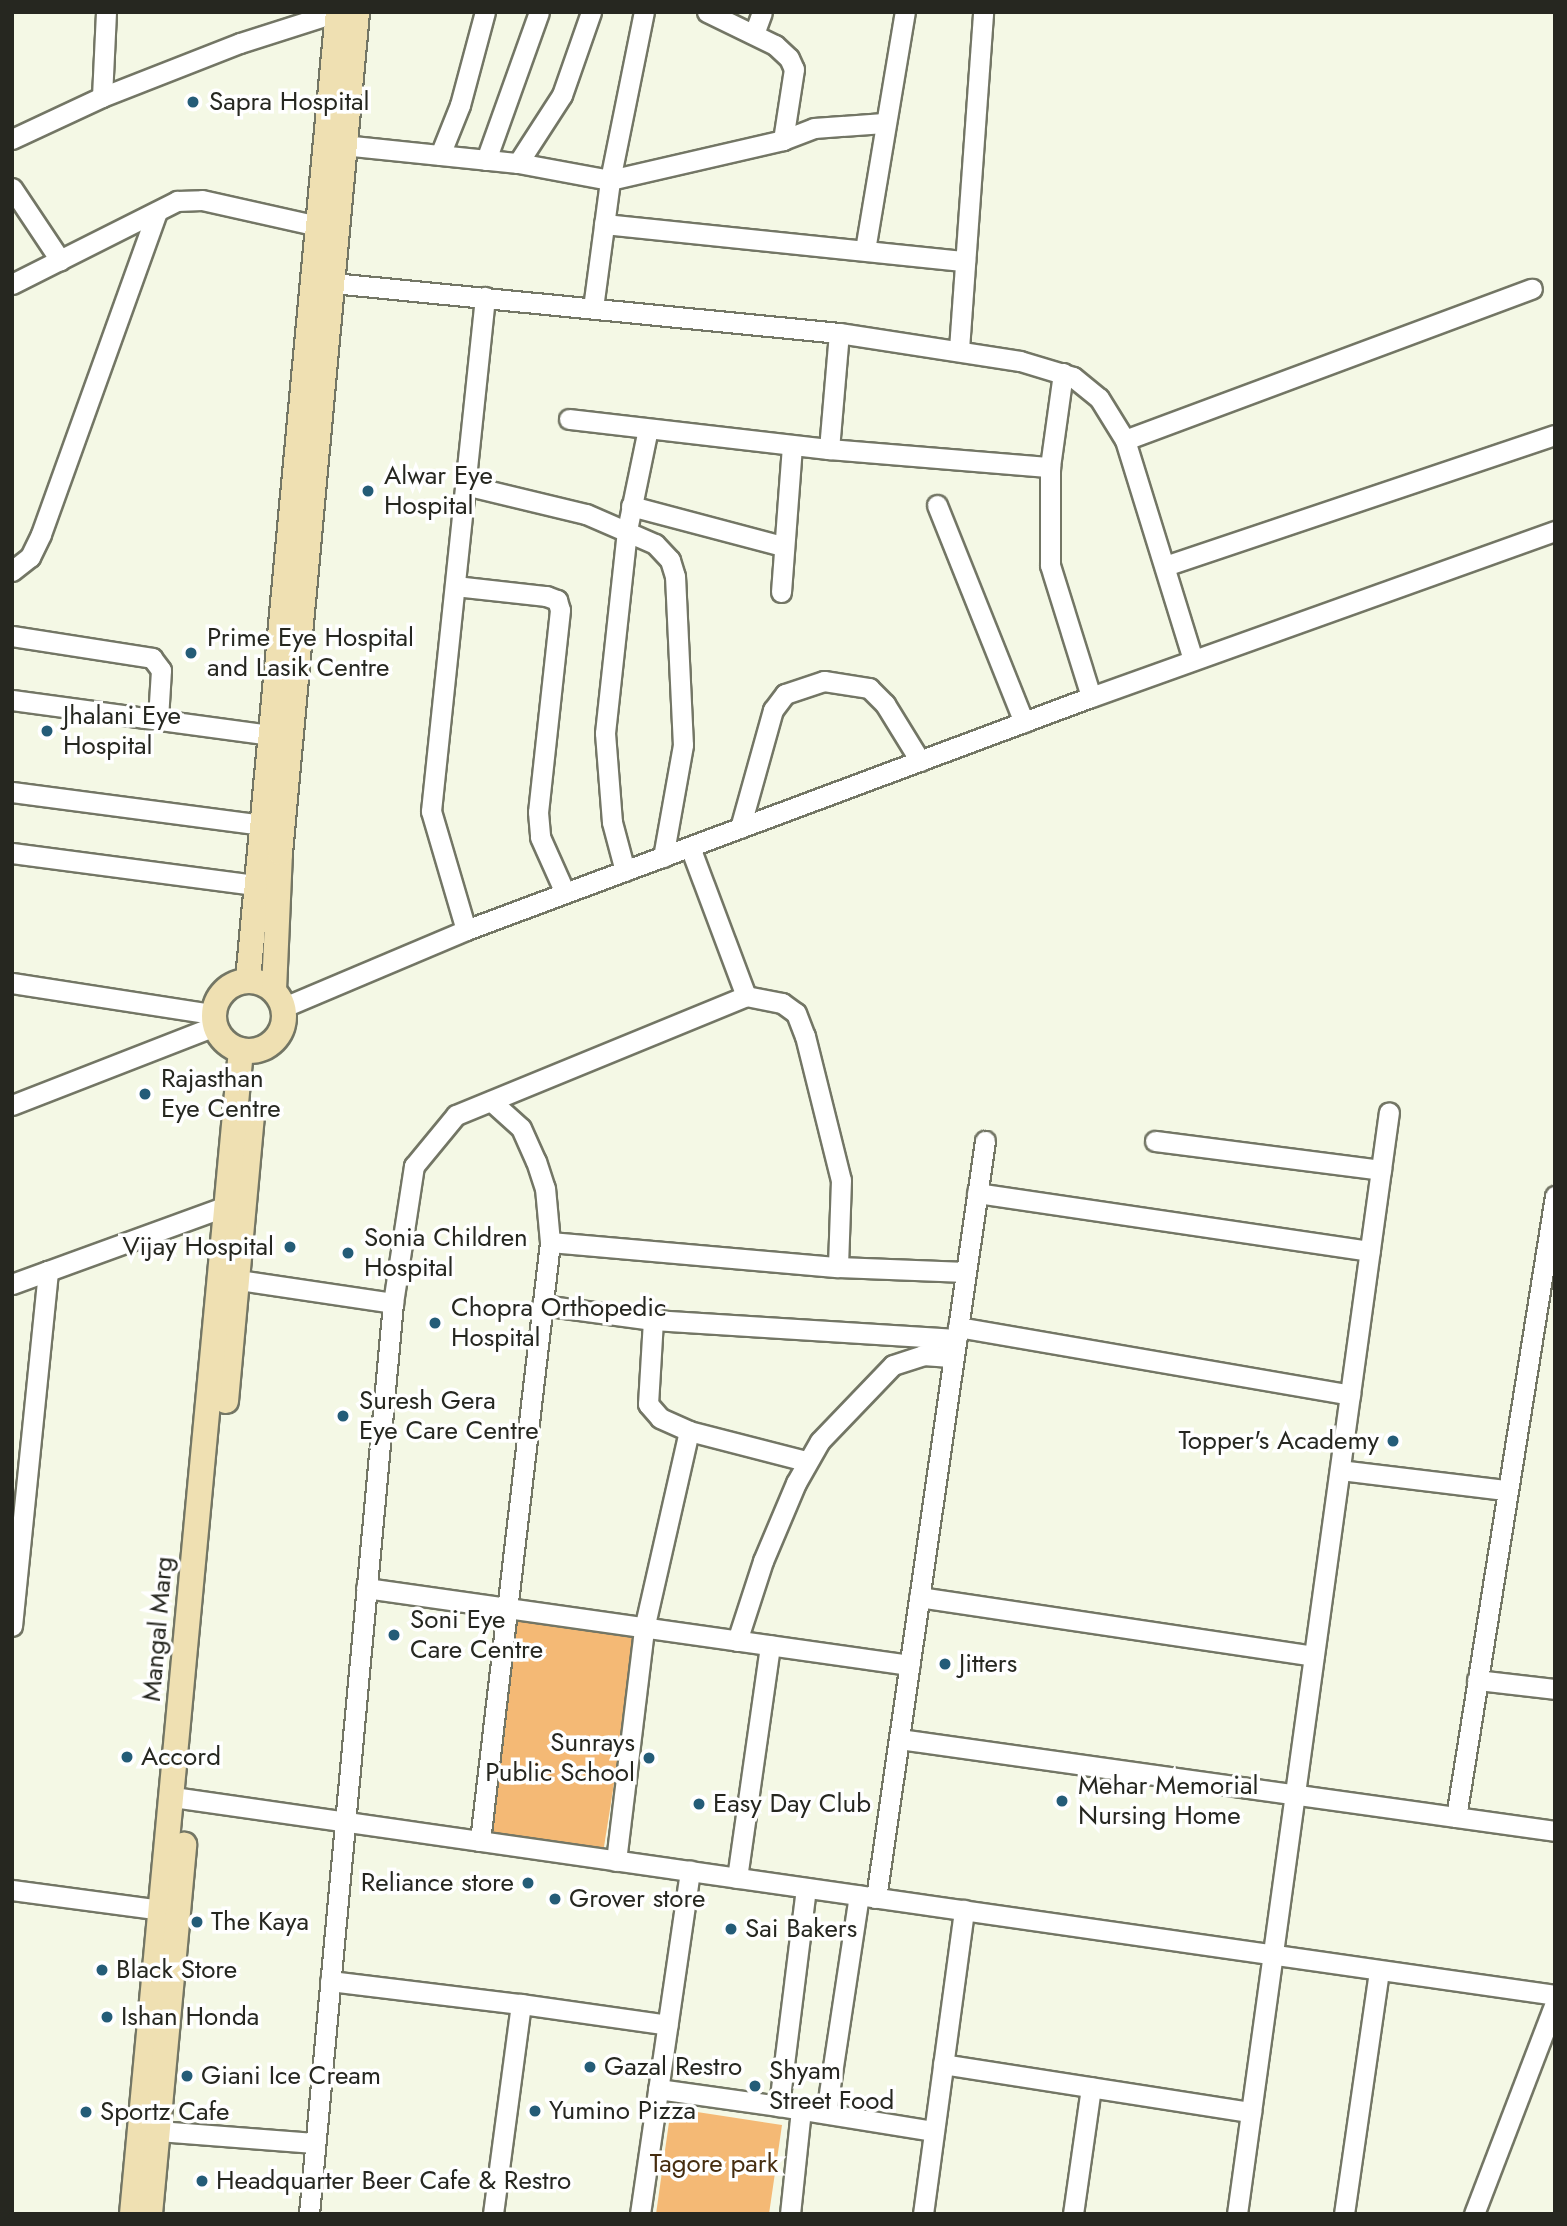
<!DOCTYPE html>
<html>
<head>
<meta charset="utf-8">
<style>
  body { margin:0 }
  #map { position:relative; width:1567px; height:2226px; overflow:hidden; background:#f4f8e5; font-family:Jost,sans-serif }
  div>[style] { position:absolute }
  .green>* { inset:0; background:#f4b975; transform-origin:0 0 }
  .roads { filter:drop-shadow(2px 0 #737665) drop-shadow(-2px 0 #737665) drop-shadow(0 2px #737665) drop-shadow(0 -2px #737665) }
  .minor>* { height:19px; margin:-9.5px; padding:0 9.5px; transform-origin:9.5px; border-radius:9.5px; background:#fff }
  .major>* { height:24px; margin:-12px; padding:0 12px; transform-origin:12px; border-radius:12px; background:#efe0b2 }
  .major>.ring { margin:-12px; padding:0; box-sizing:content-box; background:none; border:24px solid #efe0b2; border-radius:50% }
  .dots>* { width:19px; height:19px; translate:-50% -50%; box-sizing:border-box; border:4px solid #fff; border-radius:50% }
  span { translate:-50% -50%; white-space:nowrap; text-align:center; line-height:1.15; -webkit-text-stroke:7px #fff; paint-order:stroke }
  .poi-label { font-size:26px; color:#262720 }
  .left { translate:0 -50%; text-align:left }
  .right { translate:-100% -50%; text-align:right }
  .street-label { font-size:26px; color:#262720 }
  .park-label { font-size:26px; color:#462d0f }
  .frame { position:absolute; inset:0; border:14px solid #262720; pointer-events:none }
</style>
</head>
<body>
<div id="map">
  <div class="green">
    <div style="left:513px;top:1616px;width:126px;height:218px;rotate:9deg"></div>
    <div style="clip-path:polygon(671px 2108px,782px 2125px,769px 2214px,656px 2214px)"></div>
  </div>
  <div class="roads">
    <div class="minor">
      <div style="left:707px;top:12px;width:76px;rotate:25.9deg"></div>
      <div style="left:775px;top:45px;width:19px;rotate:43deg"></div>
      <div style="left:789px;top:58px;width:12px;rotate:66deg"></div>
      <div style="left:794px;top:69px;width:72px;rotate:98.8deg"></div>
      <div style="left:754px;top:34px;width:23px;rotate:-70deg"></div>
      <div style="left:102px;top:97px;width:85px;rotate:-87.3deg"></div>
      <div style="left:12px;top:139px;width:99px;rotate:-25deg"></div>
      <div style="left:102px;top:97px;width:148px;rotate:-21.4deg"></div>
      <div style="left:240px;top:43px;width:102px;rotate:-17.7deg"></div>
      <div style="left:343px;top:145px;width:176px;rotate:5.9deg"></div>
      <div style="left:518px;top:163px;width:94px;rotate:10.5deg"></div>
      <div style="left:610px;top:180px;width:178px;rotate:-13deg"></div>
      <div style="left:783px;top:140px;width:33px;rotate:-21deg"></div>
      <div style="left:814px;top:128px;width:70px;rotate:-4.1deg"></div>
      <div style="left:440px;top:155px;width:54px;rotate:-68.2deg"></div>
      <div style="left:460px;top:105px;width:96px;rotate:-75deg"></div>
      <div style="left:486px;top:160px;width:157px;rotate:-70.3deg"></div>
      <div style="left:518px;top:163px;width:81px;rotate:-57.1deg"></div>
      <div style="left:562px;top:95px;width:88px;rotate:-70.7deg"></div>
      <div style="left:12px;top:188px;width:87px;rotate:56.3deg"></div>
      <div style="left:604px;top:224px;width:363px;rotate:5.9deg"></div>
      <div style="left:865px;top:250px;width:241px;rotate:-80.5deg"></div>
      <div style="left:333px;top:283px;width:508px;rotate:5.64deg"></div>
      <div style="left:839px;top:333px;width:183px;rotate:8.8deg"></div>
      <div style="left:1020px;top:361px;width:55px;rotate:16.8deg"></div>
      <div style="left:1073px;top:377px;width:33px;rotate:39deg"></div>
      <div style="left:1099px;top:398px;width:49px;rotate:58.2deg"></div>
      <div style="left:1125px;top:440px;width:230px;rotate:72.8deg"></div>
      <div style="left:12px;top:284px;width:185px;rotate:-26.7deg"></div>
      <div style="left:177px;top:201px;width:25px;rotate:-2deg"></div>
      <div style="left:202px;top:200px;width:119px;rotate:12.6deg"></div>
      <div style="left:593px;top:308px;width:129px;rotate:-82.4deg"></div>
      <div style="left:610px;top:180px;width:171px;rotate:-78.6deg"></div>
      <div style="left:959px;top:349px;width:338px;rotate:-85.9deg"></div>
      <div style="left:1063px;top:373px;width:95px;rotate:97.9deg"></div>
      <div style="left:1050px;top:467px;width:98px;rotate:90deg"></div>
      <div style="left:1050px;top:565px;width:138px;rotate:72.7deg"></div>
      <div style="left:569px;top:419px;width:262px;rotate:6.6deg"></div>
      <div style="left:829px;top:449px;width:222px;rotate:4.7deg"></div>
      <div style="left:1125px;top:440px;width:434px;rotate:-20.4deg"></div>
      <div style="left:829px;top:449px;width:116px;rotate:-85.1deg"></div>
      <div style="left:465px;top:485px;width:124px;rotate:13.5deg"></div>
      <div style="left:586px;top:514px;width:75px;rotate:23.5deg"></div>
      <div style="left:655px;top:544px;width:22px;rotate:47deg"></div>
      <div style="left:670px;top:560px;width:17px;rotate:73deg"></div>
      <div style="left:675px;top:576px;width:169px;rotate:87.3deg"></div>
      <div style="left:683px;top:745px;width:114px;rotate:100.1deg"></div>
      <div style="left:937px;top:505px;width:234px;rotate:68.2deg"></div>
      <div style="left:631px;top:506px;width:156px;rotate:14.8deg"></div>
      <div style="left:1165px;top:566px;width:411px;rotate:-18.6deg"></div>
      <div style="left:12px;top:571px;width:23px;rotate:-38deg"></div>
      <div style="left:30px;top:557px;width:25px;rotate:-64deg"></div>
      <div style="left:41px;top:534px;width:342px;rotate:-70.2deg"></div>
      <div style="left:455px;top:586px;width:92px;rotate:6.3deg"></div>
      <div style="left:546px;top:596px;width:12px;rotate:20deg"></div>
      <div style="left:557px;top:600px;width:10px;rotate:73deg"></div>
      <div style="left:560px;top:610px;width:203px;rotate:96.2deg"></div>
      <div style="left:538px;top:812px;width:25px;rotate:85deg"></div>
      <div style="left:540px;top:837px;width:61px;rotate:65.9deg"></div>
      <div style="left:781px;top:592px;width:147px;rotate:-85.7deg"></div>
      <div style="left:12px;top:636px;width:142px;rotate:8.9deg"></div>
      <div style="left:152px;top:658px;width:15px;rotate:53deg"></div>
      <div style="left:161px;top:670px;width:49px;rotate:93.5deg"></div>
      <div style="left:12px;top:700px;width:260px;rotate:7.7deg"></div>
      <div style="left:12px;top:792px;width:251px;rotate:7.5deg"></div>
      <div style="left:740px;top:828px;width:123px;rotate:-74.4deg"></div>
      <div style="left:773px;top:710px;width:20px;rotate:-53deg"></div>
      <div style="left:785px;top:694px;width:41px;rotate:-18.4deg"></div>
      <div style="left:824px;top:681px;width:46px;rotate:8.8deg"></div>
      <div style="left:869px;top:688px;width:23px;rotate:45deg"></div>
      <div style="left:885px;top:704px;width:67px;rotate:58.4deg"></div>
      <div style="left:12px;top:853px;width:245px;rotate:7.5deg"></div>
      <div style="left:625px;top:871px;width:51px;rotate:-104.9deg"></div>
      <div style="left:612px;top:822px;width:89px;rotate:-94.5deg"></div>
      <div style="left:605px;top:733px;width:204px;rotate:-83.8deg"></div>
      <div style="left:627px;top:530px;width:103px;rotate:-78.3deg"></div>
      <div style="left:466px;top:930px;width:124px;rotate:-106.4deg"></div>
      <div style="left:431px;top:811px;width:517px;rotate:-84deg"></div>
      <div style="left:12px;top:983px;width:203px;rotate:8.8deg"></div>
      <div style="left:746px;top:996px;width:37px;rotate:11deg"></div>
      <div style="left:782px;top:1003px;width:17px;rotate:36deg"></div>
      <div style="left:796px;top:1013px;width:25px;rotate:69deg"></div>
      <div style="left:805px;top:1036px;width:148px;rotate:76deg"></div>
      <div style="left:841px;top:1180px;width:87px;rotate:92deg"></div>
      <div style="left:284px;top:1007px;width:198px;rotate:-22.9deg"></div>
      <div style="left:466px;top:930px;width:667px;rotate:-20.45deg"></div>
      <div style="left:1091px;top:697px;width:493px;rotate:-19.7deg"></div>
      <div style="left:491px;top:1101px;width:40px;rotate:42deg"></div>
      <div style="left:521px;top:1128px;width:36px;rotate:66deg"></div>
      <div style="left:536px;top:1161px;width:28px;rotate:72deg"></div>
      <div style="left:545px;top:1188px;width:54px;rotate:84.7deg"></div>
      <div style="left:550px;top:1242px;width:289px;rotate:5deg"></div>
      <div style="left:838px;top:1267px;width:128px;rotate:2.2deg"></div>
      <div style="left:12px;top:1105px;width:218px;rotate:-21.3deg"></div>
      <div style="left:1155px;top:1141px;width:228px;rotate:7.3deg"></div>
      <div style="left:977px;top:1193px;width:397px;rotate:8.4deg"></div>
      <div style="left:239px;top:1280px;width:156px;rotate:8.5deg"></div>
      <div style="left:12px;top:1284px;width:38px;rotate:-20deg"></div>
      <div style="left:542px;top:1305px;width:112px;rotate:7.7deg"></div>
      <div style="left:653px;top:1320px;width:304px;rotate:3.6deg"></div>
      <div style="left:653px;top:1320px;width:84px;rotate:93.4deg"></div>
      <div style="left:648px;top:1404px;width:18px;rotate:49deg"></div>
      <div style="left:660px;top:1418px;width:32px;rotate:24deg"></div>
      <div style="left:958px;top:1327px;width:398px;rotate:9.8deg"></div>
      <div style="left:1340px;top:1470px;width:167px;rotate:6.9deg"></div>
      <div style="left:366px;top:1588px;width:549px;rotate:8.06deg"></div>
      <div style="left:919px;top:1597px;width:399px;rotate:8.5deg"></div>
      <div style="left:12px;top:1626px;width:357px;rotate:-84.2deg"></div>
      <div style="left:48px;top:1271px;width:190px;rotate:-20deg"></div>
      <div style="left:737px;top:1641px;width:84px;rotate:-72deg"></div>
      <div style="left:763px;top:1561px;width:85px;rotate:-67.1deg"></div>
      <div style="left:796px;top:1483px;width:48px;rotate:-60.3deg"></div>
      <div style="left:820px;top:1441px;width:105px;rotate:-46.2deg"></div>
      <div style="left:893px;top:1365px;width:32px;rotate:-18deg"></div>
      <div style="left:923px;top:1355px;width:31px;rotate:4deg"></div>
      <div style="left:1477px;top:1680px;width:79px;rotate:6.6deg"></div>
      <div style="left:899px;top:1739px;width:662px;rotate:7.98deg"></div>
      <div style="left:173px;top:1797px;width:1396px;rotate:8.15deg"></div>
      <div style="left:1456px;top:1817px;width:629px;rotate:-80.94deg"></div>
      <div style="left:480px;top:1841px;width:603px;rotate:-83.33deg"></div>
      <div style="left:616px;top:1861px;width:234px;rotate:-83.1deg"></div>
      <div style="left:644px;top:1629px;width:203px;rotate:-77.2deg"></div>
      <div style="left:689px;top:1431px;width:121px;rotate:14.4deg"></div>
      <div style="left:737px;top:1878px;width:235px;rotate:-81.9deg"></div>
      <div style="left:806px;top:1888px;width:220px;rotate:97.1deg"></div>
      <div style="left:779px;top:2106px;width:157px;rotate:9.2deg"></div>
      <div style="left:12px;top:1890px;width:150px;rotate:7.6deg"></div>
      <div style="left:876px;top:1898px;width:765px;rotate:-81.81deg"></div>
      <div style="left:330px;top:1981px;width:192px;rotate:6.9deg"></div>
      <div style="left:521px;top:2004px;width:212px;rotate:97.6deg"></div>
      <div style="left:521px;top:2004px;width:148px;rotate:8.1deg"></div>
      <div style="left:943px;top:2064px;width:312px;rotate:8.9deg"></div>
      <div style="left:658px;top:2089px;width:122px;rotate:8deg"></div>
      <div style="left:826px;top:2113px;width:220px;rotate:-81.4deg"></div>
      <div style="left:158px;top:2131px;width:157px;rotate:4.4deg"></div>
      <div style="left:309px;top:2214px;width:915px;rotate:-84.73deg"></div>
      <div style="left:393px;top:1303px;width:139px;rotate:-81.3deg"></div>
      <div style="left:414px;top:1166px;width:66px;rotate:-50.5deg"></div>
      <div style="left:456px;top:1115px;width:313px;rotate:-22.3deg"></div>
      <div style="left:746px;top:996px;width:159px;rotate:-110.6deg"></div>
      <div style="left:640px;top:2214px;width:347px;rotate:-81.7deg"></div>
      <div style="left:790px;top:2214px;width:106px;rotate:-84deg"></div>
      <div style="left:923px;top:2214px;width:307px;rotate:-82.3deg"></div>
      <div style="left:1073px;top:2214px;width:128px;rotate:-81.9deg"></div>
      <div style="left:1237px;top:2214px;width:1112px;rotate:-82.15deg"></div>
      <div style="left:1344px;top:2214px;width:246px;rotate:-81.8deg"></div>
      <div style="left:1474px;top:2214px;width:226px;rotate:-69deg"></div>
    </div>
    <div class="major">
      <div style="left:248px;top:980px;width:972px;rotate:-84.69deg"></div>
      <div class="ring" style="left:214px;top:981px;width:46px;height:46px"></div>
      <div style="left:274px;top:990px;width:137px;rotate:-87.5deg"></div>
      <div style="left:280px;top:853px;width:845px;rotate:-84.77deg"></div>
      <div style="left:226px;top:1401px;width:288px;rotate:-84.8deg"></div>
      <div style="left:132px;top:2214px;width:1169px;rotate:-84.65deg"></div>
      <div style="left:150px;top:2214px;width:371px;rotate:-84.7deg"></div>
    </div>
  </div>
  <div class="dots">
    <div style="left:193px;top:102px;background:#245c77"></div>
    <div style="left:368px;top:491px;background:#245c77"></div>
    <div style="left:191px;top:653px;background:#245c77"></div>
    <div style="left:47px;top:731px;background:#245c77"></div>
    <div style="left:145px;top:1094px;background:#245c77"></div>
    <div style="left:290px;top:1247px;background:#245c77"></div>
    <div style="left:348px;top:1253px;background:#245c77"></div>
    <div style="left:435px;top:1323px;background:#245c77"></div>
    <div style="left:343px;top:1416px;background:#245c77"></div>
    <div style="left:1393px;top:1441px;background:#245c77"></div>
    <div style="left:394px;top:1635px;background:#245c77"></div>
    <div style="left:945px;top:1664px;background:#245c77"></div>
    <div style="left:127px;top:1757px;background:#245c77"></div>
    <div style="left:649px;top:1758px;background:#245c77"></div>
    <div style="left:1062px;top:1801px;background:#245c77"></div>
    <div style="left:699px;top:1804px;background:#245c77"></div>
    <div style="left:528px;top:1883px;background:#245c77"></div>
    <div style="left:555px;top:1899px;background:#245c77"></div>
    <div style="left:197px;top:1922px;background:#245c77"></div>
    <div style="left:731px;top:1929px;background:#245c77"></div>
    <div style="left:102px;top:1970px;background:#245c77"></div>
    <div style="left:107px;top:2017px;background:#245c77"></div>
    <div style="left:590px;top:2067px;background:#245c77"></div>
    <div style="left:187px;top:2076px;background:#245c77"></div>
    <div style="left:755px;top:2086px;background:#245c77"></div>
    <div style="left:535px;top:2111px;background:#245c77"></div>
    <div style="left:86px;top:2112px;background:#245c77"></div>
    <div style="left:202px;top:2181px;background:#245c77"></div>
  </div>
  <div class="poi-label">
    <span class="left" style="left:209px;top:102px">Sapra Hospital</span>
    <span class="left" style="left:384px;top:491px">Alwar Eye<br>Hospital</span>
    <span class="left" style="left:207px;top:653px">Prime Eye Hospital<br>and Lasik Centre</span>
    <span class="left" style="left:63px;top:731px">Jhalani Eye<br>Hospital</span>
    <span class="left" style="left:161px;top:1094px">Rajasthan<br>Eye Centre</span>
    <span class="left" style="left:364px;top:1253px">Sonia Children<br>Hospital</span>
    <span class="right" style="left:274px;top:1247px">Vijay Hospital</span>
    <span class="left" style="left:451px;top:1323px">Chopra Orthopedic<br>Hospital</span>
    <span class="left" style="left:359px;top:1416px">Suresh Gera<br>Eye Care Centre</span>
    <span class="right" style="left:1379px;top:1441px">Topper's Academy</span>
    <span class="left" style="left:410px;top:1635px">Soni Eye<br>Care Centre</span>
    <span class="left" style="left:959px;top:1664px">Jitters</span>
    <span class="right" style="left:635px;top:1758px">Sunrays<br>Public School</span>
    <span class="left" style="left:141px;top:1757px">Accord</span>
    <span class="left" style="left:1078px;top:1801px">Mehar Memorial<br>Nursing Home</span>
    <span class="left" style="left:713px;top:1804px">Easy Day Club</span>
    <span class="right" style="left:514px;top:1883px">Reliance store</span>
    <span class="left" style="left:569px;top:1899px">Grover store</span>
    <span class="left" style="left:211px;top:1922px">The Kaya</span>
    <span class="left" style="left:745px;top:1929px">Sai Bakers</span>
    <span class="left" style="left:116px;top:1970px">Black Store</span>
    <span class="left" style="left:121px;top:2017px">Ishan Honda</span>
    <span class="left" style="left:604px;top:2067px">Gazal Restro</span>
    <span class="left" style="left:769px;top:2086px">Shyam<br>Street Food</span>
    <span class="left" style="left:201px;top:2076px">Giani Ice Cream</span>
    <span class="left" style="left:549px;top:2111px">Yumino Pizza</span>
    <span class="left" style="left:100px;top:2112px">Sportz Cafe</span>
    <span class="left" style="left:216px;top:2181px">Headquarter Beer Cafe &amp; Restro</span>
  </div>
  <div class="street-label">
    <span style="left:158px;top:1629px;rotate:-85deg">Mangal Marg</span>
  </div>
  <div class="park-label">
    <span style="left:714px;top:2164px">Tagore park</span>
  </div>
  <div class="frame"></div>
</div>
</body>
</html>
